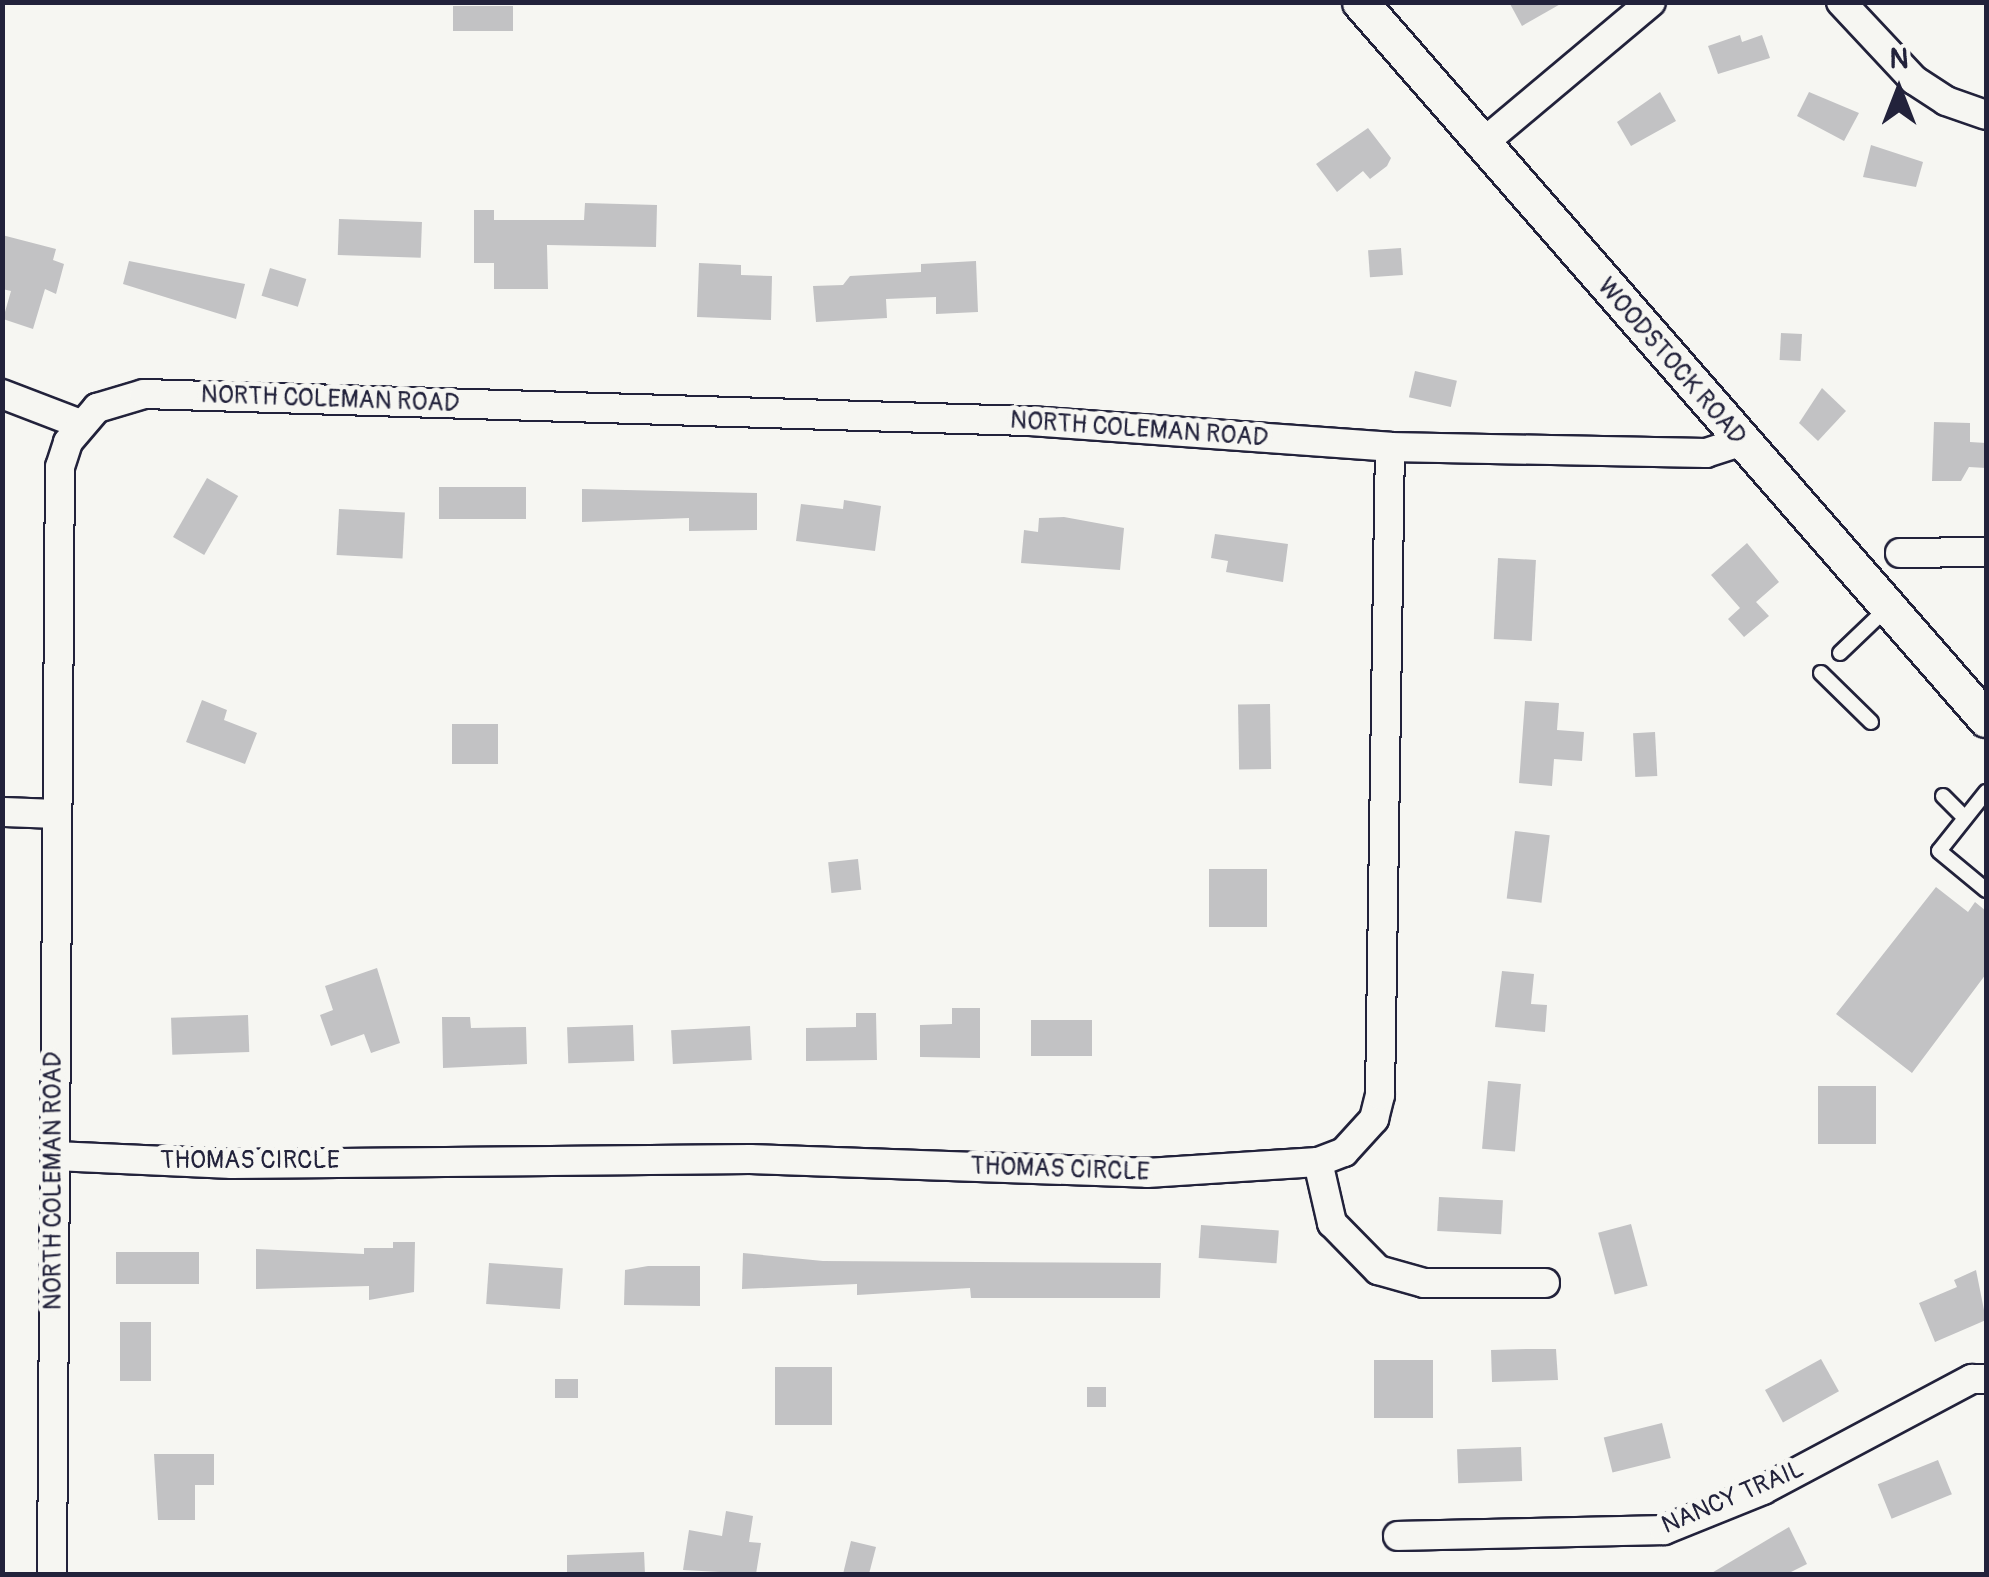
<!DOCTYPE html>
<html>
<head>
<meta charset="utf-8">
<style>
  body { margin:0 }
  #map { position:relative; width:1989px; height:1577px; overflow:hidden; background:#f6f6f2; font-family:Pangolin,sans-serif }
  div>[style] { position:absolute }
  .building>* { inset:0; background:#c2c2c4; transform-origin:0 0 }
  .roads { filter:drop-shadow(2px 0 #22223b) drop-shadow(-2px 0 #22223b) drop-shadow(0 2px #22223b) drop-shadow(0 -2px #22223b) }
  .service>* { height:14px; margin:-7px; padding:0 7px; transform-origin:7px; border-radius:7px; background:#f6f6f2 }
  .minor>* { height:28px; margin:-14px; padding:0 14px; transform-origin:14px; border-radius:14px; background:#f6f6f2 }
  .tertiary>* { height:35px; margin:-17.5px; padding:0 17.5px; transform-origin:17.5px; border-radius:17.5px; background:#f6f6f2 }
  span { translate:-50% -50%; white-space:nowrap; text-align:center; line-height:1.15; -webkit-text-stroke:10px #f6f6f2; paint-order:stroke }
  .street-label { font-size:25px; color:#22223b }
  .frame { position:absolute; inset:0; border:5px solid #22223b; pointer-events:none }
  .north { position:absolute; left:1849px; top:40px; width:100px; height:100px; -webkit-text-stroke:8px #f6f6f2; paint-order:stroke; rotate:0deg; font-size:28px; font-weight:700; line-height:40px; text-align:center; color:#22223b }
  .north::after { content:''; display:block; margin:auto; width:35px; height:45px; background:#22223b; clip-path:polygon(50% 0,100% 100%,50% 72%,0 100%) }
</style>
</head>
<body>
<div id="map">
  <div class="building">
    <div style="clip-path:polygon(1509px 2px,1564px 2px,1522px 26px)"></div>
    <div style="left:513px;top:6px;width:25px;height:60px;rotate:90deg"></div>
    <div style="clip-path:polygon(1740px 35px,1742px 42px,1762px 35px,1770px 58px,1718px 74px,1708px 46px)"></div>
    <div style="clip-path:polygon(1660px 92px,1676px 121px,1631px 146px,1617px 122px)"></div>
    <div style="clip-path:polygon(1809px 92px,1859px 113px,1844px 141px,1797px 116px)"></div>
    <div style="clip-path:polygon(1368px 128px,1391px 158px,1387px 166px,1370px 179px,1363px 171px,1337px 192px,1316px 164px)"></div>
    <div style="clip-path:polygon(1871px 145px,1923px 162px,1916px 187px,1863px 177px)"></div>
    <div style="clip-path:polygon(585px 203px,657px 205px,656px 247px,547px 245px,548px 289px,494px 289px,494px 263px,474px 263px,474px 210px,494px 210px,494px 220px,584px 220px)"></div>
    <div style="left:339px;top:219px;width:83px;height:36px;rotate:2deg"></div>
    <div style="clip-path:polygon(2px 235px,56px 249px,53px 260px,64px 264px,56px 294px,45px 289px,33px 329px,3px 319px,11px 291px,2px 289px)"></div>
    <div style="left:1401px;top:248px;width:27px;height:33px;rotate:86deg"></div>
    <div style="clip-path:polygon(129px 261px,245px 284px,236px 319px,123px 284px)"></div>
    <div style="clip-path:polygon(976px 261px,978px 312px,936px 314px,936px 297px,886px 299px,887px 318px,816px 322px,813px 286px,843px 285px,850px 276px,921px 272px,921px 264px)"></div>
    <div style="clip-path:polygon(699px 263px,741px 265px,741px 275px,772px 276px,771px 320px,697px 317px)"></div>
    <div style="left:270px;top:268px;width:38px;height:29px;rotate:17deg"></div>
    <div style="left:1781px;top:333px;width:21px;height:27px;rotate:3deg"></div>
    <div style="left:1415px;top:371px;width:43px;height:27px;rotate:13deg"></div>
    <div style="clip-path:polygon(1822px 388px,1846px 411px,1818px 441px,1799px 423px)"></div>
    <div style="clip-path:polygon(1934px 422px,1970px 423px,1970px 442px,1986px 443px,1986px 468px,1969px 467px,1961px 481px,1932px 481px)"></div>
    <div style="left:207px;top:478px;width:36px;height:68px;rotate:30deg"></div>
    <div style="left:526px;top:487px;width:32px;height:87px;rotate:90deg"></div>
    <div style="clip-path:polygon(582px 489px,757px 493px,757px 530px,689px 531px,689px 518px,582px 522px)"></div>
    <div style="clip-path:polygon(844px 500px,881px 506px,875px 551px,796px 541px,801px 504px,843px 509px)"></div>
    <div style="left:339px;top:509px;width:66px;height:46px;rotate:3deg"></div>
    <div style="clip-path:polygon(1064px 517px,1124px 528px,1120px 570px,1021px 563px,1024px 530px,1038px 532px,1039px 518px)"></div>
    <div style="clip-path:polygon(1215px 534px,1288px 544px,1283px 582px,1226px 572px,1228px 561px,1211px 558px)"></div>
    <div style="clip-path:polygon(1747px 543px,1779px 582px,1756px 602px,1769px 616px,1744px 637px,1728px 619px,1740px 608px,1711px 575px)"></div>
    <div style="left:1498px;top:558px;width:38px;height:81px;rotate:3deg"></div>
    <div style="clip-path:polygon(202px 700px,227px 710px,224px 720px,257px 733px,245px 764px,186px 742px)"></div>
    <div style="clip-path:polygon(1525px 701px,1559px 703px,1557px 730px,1584px 732px,1582px 761px,1554px 759px,1552px 786px,1519px 783px)"></div>
    <div style="left:1270px;top:704px;width:65px;height:32px;rotate:89deg"></div>
    <div style="left:452px;top:724px;width:46px;height:40px"></div>
    <div style="left:1655px;top:732px;width:44px;height:22px;rotate:87deg"></div>
    <div style="left:1515px;top:831px;width:35px;height:68px;rotate:7deg"></div>
    <div style="left:858px;top:859px;width:31px;height:30px;rotate:84deg"></div>
    <div style="left:1267px;top:869px;width:58px;height:58px;rotate:90deg"></div>
    <div style="clip-path:polygon(1936px 887px,1968px 912px,1975px 902px,1986px 911px,1986px 974px,1912px 1073px,1836px 1014px)"></div>
    <div style="clip-path:polygon(377px 968px,400px 1043px,371px 1053px,364px 1034px,331px 1046px,320px 1015px,333px 1010px,325px 986px)"></div>
    <div style="clip-path:polygon(1502px 971px,1534px 974px,1531px 1004px,1547px 1005px,1545px 1032px,1495px 1027px)"></div>
    <div style="clip-path:polygon(952px 1008px,980px 1008px,980px 1058px,920px 1057px,920px 1025px,952px 1024px)"></div>
    <div style="clip-path:polygon(856px 1013px,876px 1013px,877px 1060px,806px 1061px,806px 1028px,856px 1027px)"></div>
    <div style="left:248px;top:1015px;width:37px;height:77px;rotate:88deg"></div>
    <div style="clip-path:polygon(442px 1017px,470px 1017px,471px 1028px,526px 1027px,527px 1064px,443px 1068px)"></div>
    <div style="left:1031px;top:1020px;width:61px;height:36px"></div>
    <div style="left:633px;top:1025px;width:36px;height:66px;rotate:88deg"></div>
    <div style="left:750px;top:1026px;width:34px;height:79px;rotate:87deg"></div>
    <div style="left:1488px;top:1081px;width:33px;height:68px;rotate:5deg"></div>
    <div style="left:1818px;top:1086px;width:58px;height:58px"></div>
    <div style="left:1439px;top:1197px;width:64px;height:34px;rotate:3deg"></div>
    <div style="left:1631px;top:1224px;width:64px;height:34px;rotate:75deg"></div>
    <div style="left:1201px;top:1225px;width:78px;height:33px;rotate:4deg"></div>
    <div style="clip-path:polygon(393px 1242px,415px 1242px,414px 1292px,369px 1300px,369px 1286px,256px 1289px,256px 1249px,364px 1254px,364px 1248px,393px 1248px)"></div>
    <div style="left:116px;top:1252px;width:83px;height:32px"></div>
    <div style="clip-path:polygon(743px 1253px,823px 1261px,1161px 1263px,1160px 1298px,971px 1298px,970px 1288px,857px 1295px,857px 1284px,742px 1289px)"></div>
    <div style="left:489px;top:1263px;width:74px;height:41px;rotate:4deg"></div>
    <div style="clip-path:polygon(648px 1266px,700px 1266px,700px 1306px,624px 1305px,625px 1270px)"></div>
    <div style="clip-path:polygon(1976px 1270px,1986px 1320px,1935px 1342px,1919px 1303px,1957px 1287px,1954px 1280px)"></div>
    <div style="left:120px;top:1322px;width:31px;height:59px"></div>
    <div style="clip-path:polygon(1528px 1349px,1556px 1349px,1558px 1380px,1492px 1382px,1491px 1350px)"></div>
    <div style="left:1821px;top:1359px;width:37px;height:64px;rotate:61deg"></div>
    <div style="left:1374px;top:1360px;width:59px;height:58px"></div>
    <div style="left:775px;top:1367px;width:57px;height:58px"></div>
    <div style="left:555px;top:1379px;width:23px;height:19px"></div>
    <div style="left:1087px;top:1387px;width:19px;height:20px"></div>
    <div style="left:1662px;top:1423px;width:36px;height:60px;rotate:76deg"></div>
    <div style="left:1521px;top:1447px;width:34px;height:64px;rotate:88deg"></div>
    <div style="clip-path:polygon(154px 1454px,214px 1454px,214px 1485px,195px 1485px,195px 1520px,158px 1520px)"></div>
    <div style="left:1938px;top:1460px;width:37px;height:65px;rotate:68deg"></div>
    <div style="clip-path:polygon(726px 1511px,753px 1516px,749px 1542px,761px 1543px,756px 1574px,683px 1570px,689px 1530px,722px 1536px)"></div>
    <div style="clip-path:polygon(1789px 1527px,1807px 1564px,1787px 1574px,1710px 1574px)"></div>
    <div style="clip-path:polygon(851px 1541px,876px 1547px,869px 1574px,843px 1574px)"></div>
    <div style="clip-path:polygon(644px 1552px,645px 1574px,567px 1574px,567px 1555px)"></div>
  </div>
  <div class="roads">
    <div class="service">
      <div style="left:1840px;top:653px;width:64px;rotate:-43.7deg"></div>
      <div style="left:1821px;top:673px;width:70px;rotate:44.4deg"></div>
      <div style="left:1986px;top:792px;width:75px;rotate:128.5deg"></div>
      <div style="left:1939px;top:851px;width:61px;rotate:39.7deg"></div>
      <div style="left:1943px;top:796px;width:30px;rotate:45deg"></div>
    </div>
    <div class="minor">
      <div style="left:1841px;top:2px;width:107px;rotate:46.9deg"></div>
      <div style="left:1914px;top:80px;width:38px;rotate:33deg"></div>
      <div style="left:1946px;top:101px;width:42px;rotate:19.3deg"></div>
      <div style="left:1483px;top:143px;width:219px;rotate:-40deg"></div>
      <div style="left:2px;top:394px;width:84px;rotate:21deg"></div>
      <div style="left:1900px;top:553px;width:86px;rotate:-0.7deg"></div>
      <div style="left:2px;top:812px;width:53px;rotate:2.2deg"></div>
      <div style="left:55px;top:1156px;width:177px;rotate:2.6deg"></div>
      <div style="left:232px;top:1164px;width:518px;rotate:-0.55deg"></div>
      <div style="left:750px;top:1159px;width:397px;rotate:2deg"></div>
      <div style="left:1147px;top:1173px;width:171px;rotate:-3.7deg"></div>
      <div style="left:1318px;top:1162px;width:28px;rotate:-21deg"></div>
      <div style="left:1344px;top:1152px;width:45px;rotate:-47.7deg"></div>
      <div style="left:1374px;top:1119px;width:25px;rotate:-76deg"></div>
      <div style="left:1380px;top:1095px;width:648px;rotate:-89.12deg"></div>
      <div style="left:1318px;top:1162px;width:63px;rotate:77.1deg"></div>
      <div style="left:1332px;top:1223px;width:66px;rotate:45.6deg"></div>
      <div style="left:1378px;top:1270px;width:48px;rotate:15.8deg"></div>
      <div style="left:1424px;top:1283px;width:121px"></div>
      <div style="left:1398px;top:1536px;width:266px;rotate:-1.3deg"></div>
      <div style="left:1664px;top:1530px;width:107px;rotate:-22deg"></div>
      <div style="left:1763px;top:1490px;width:237px;rotate:-28deg"></div>
      <div style="left:1972px;top:1379px;width:14px"></div>
      <div style="left:52px;top:1574px;width:1107px;rotate:-89.59deg"></div>
      <div style="left:60px;top:467px;width:26px;rotate:-72deg"></div>
      <div style="left:68px;top:442px;width:45px;rotate:-49.5deg"></div>
      <div style="left:97px;top:408px;width:49px;rotate:-16.6deg"></div>
      <div style="left:144px;top:394px;width:886px;rotate:1.75deg"></div>
      <div style="left:1030px;top:421px;width:361px;rotate:4.1deg"></div>
      <div style="left:1390px;top:447px;width:316px;rotate:1.1deg"></div>
      <div style="left:1706px;top:453px;width:36px;rotate:-18deg"></div>
    </div>
    <div class="tertiary">
      <div style="left:1360px;top:2px;width:952px;rotate:48.88deg"></div>
    </div>
  </div>
  <div class="street-label">
    <span style="left:1671px;top:362px;rotate:49deg">WOODSTOCK ROAD</span>
    <span style="left:330px;top:400px;rotate:2deg">NORTH COLEMAN ROAD</span>
    <span style="left:1139px;top:430px;rotate:4deg">NORTH COLEMAN ROAD</span>
    <span style="left:250px;top:1161px">THOMAS CIRCLE</span>
    <span style="left:1060px;top:1170px;rotate:2deg">THOMAS CIRCLE</span>
    <span style="left:54px;top:1181px;rotate:-90deg">NORTH COLEMAN ROAD</span>
    <span style="left:1733px;top:1498px;rotate:-23deg">NANCY TRAIL</span>
  </div>
  <div class="frame"></div>
  <div class="north">N</div>
</div>
</body>
</html>
